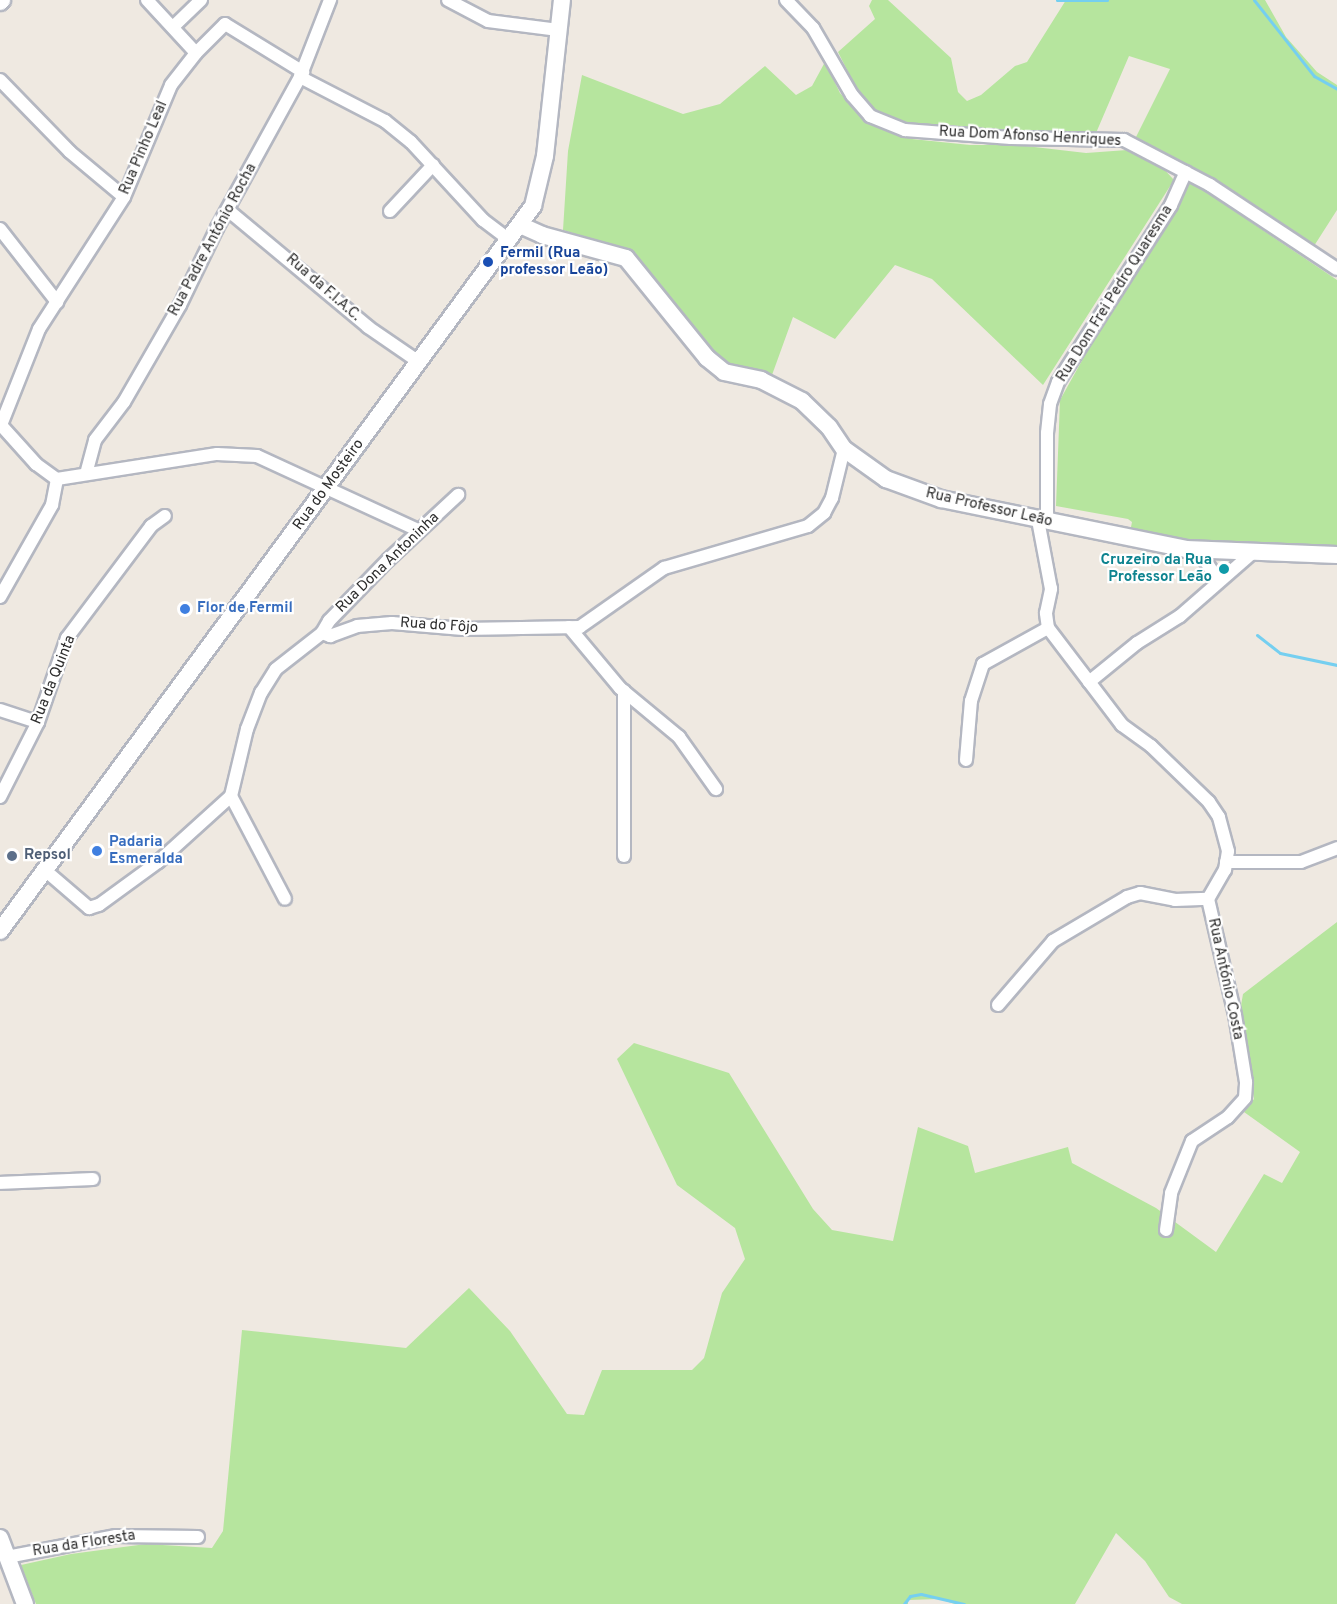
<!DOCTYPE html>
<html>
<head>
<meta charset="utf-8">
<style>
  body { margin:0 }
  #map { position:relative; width:1337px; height:1604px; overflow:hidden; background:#efe9e1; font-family:Overpass,sans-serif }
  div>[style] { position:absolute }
  .green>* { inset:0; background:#b6e59e }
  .stream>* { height:3px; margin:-1.5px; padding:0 1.5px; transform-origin:1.5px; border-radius:1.5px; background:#75cff0 }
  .roads { filter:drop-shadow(2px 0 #b4b7c1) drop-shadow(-2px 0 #b4b7c1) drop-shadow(0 2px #b4b7c1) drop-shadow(0 -2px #b4b7c1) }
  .street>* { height:12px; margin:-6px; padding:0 6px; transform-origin:6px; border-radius:6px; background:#fff }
  .secondary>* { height:16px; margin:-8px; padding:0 8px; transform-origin:8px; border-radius:8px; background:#fff }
  .dots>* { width:16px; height:16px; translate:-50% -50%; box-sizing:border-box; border:3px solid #fff; border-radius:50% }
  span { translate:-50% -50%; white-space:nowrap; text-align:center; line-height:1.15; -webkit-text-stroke:4.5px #fff; paint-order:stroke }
  .street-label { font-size:15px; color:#2e2e2e }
  .transit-label { font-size:15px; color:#164399; font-weight:700 }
  .left { translate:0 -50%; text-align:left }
  .culture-label { font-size:15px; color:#0d838f; font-weight:700 }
  .right { translate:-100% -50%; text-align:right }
  .shop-label { font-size:15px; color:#366cbe; font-weight:700 }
  .service-label { font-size:15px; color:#4e5e75; font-weight:700 }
</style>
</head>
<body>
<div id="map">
  <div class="green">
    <div style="clip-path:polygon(872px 0,888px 0,951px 58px,958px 92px,967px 101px,981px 95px,1015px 66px,1027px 62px,1066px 0,1265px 0,1286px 37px,1317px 72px,1337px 85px,1337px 210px,1314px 246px,1136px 137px,1170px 69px,1129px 56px,1096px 133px,1060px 135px,920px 126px,877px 113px,854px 84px,838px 52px,875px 19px,869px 6px)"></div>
    <div style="clip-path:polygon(825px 62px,840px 93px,862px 117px,881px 129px,912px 139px,970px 145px,1017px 145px,1086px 153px,1127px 150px,1162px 167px,1174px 180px,1043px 385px,932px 279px,895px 265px,835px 339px,793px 317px,772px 375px,720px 362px,627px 250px,563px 230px,568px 151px,582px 75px,683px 114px,720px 104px,765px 66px,796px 95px,812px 86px)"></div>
    <div style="clip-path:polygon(1190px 181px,1337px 280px,1337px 553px,1129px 537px,1132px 522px,1128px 519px,1056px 506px,1060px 400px,1114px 303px)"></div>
    <div style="clip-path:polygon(1337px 922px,1337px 1604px,1182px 1604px,1169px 1597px,1145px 1561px,1116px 1533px,1075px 1604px,955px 1604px,939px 1599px,908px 1600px,908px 1604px,36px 1604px,21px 1565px,71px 1554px,146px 1544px,212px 1548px,223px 1531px,242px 1330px,406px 1348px,469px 1288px,510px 1331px,567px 1414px,584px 1415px,602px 1370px,692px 1370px,704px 1358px,722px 1293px,745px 1259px,735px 1228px,677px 1185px,617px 1059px,634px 1043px,729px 1073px,813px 1209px,832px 1230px,893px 1241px,918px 1127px,968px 1146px,975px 1173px,1068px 1147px,1072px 1163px,1156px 1208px,1216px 1252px,1264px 1174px,1282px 1183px,1300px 1152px,1244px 1112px,1254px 1099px,1240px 1011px,1243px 994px)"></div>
  </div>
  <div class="stream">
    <div style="left:1057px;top:0;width:50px"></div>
    <div style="left:1254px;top:0;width:97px;rotate:51.7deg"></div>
    <div style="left:1314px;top:76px;width:26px;rotate:29deg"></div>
    <div style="left:1257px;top:635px;width:29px;rotate:38deg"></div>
    <div style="left:1280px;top:653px;width:58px;rotate:11.9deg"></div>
    <div style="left:904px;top:1604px;width:10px;rotate:-53deg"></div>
    <div style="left:910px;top:1596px;width:11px;rotate:-10deg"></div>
    <div style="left:921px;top:1594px;width:44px;rotate:13.1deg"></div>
  </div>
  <div class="roads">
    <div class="street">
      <div style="left:147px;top:0;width:72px;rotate:47.2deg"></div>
      <div style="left:448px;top:0;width:45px;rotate:27.7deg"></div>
      <div style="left:488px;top:21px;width:71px;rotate:7.3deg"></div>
      <div style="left:786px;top:0;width:39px;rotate:46deg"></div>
      <div style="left:813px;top:28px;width:78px;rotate:59.8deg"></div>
      <div style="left:852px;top:95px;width:28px;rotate:49deg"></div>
      <div style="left:870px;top:116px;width:38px;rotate:22deg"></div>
      <div style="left:905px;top:130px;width:106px;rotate:4.3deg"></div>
      <div style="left:1011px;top:138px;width:113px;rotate:1deg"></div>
      <div style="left:1124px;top:140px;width:97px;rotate:27.6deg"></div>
      <div style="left:1210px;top:185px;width:152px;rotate:33.5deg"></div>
      <div style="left:173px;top:27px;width:39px;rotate:-44deg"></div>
      <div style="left:300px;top:77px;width:96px;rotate:27.4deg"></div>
      <div style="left:385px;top:121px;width:33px;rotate:39deg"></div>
      <div style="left:411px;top:142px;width:106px;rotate:47.3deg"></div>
      <div style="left:483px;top:220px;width:34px;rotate:37deg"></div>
      <div style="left:0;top:80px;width:100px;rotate:45.8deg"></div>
      <div style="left:70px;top:152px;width:70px;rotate:39.8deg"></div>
      <div style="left:229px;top:211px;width:181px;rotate:39.8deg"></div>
      <div style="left:368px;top:327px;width:62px;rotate:34.5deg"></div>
      <div style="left:390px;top:211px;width:63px;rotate:-46.9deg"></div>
      <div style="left:0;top:229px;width:93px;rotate:52deg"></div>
      <div style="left:0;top:424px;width:54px;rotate:48deg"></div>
      <div style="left:36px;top:464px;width:26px;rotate:36deg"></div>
      <div style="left:1px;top:425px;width:103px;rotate:-68.4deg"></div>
      <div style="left:39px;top:329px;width:157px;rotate:-57.2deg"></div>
      <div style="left:124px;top:197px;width:121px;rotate:-67.2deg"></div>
      <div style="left:171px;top:85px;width:41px;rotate:-52deg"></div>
      <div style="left:196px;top:53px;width:41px;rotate:-45deg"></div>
      <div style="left:225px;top:24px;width:92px;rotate:31.6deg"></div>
      <div style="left:86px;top:474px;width:35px;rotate:-75deg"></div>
      <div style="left:95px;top:440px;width:48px;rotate:-52.7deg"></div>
      <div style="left:124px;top:402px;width:112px;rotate:-60deg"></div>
      <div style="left:180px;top:305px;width:85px;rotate:-64.3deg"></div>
      <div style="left:217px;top:228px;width:172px;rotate:-61.2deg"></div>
      <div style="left:300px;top:77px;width:83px;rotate:-68.7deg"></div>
      <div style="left:57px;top:479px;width:162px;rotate:-8.9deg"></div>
      <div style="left:217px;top:454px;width:40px;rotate:2.9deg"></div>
      <div style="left:257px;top:456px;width:177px;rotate:24.7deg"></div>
      <div style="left:1198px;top:550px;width:37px;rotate:56deg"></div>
      <div style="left:0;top:597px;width:106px;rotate:-60.5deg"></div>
      <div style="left:52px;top:505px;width:26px;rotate:-79deg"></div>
      <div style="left:569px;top:627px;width:80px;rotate:50.1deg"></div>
      <div style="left:620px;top:688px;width:77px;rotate:39.7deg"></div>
      <div style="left:679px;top:737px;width:64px;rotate:54.6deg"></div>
      <div style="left:322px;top:633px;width:14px;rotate:-60deg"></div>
      <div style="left:329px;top:621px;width:85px;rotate:-46deg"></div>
      <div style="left:388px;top:560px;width:96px;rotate:-42.9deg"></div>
      <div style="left:1089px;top:682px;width:62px;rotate:-39.1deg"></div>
      <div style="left:1137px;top:643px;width:51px;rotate:-32.1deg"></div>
      <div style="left:1180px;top:616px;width:94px;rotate:-41.1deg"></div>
      <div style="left:0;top:710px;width:40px;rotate:18deg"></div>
      <div style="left:966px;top:760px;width:59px;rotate:-85.2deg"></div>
      <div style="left:971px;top:701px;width:39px;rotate:-72deg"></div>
      <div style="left:983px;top:664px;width:74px;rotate:-29deg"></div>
      <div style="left:231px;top:796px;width:116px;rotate:62.3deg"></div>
      <div style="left:0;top:797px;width:84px;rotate:-63.1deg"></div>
      <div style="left:38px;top:722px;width:89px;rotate:-71deg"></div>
      <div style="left:67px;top:638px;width:140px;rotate:-53.1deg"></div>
      <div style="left:151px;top:526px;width:17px;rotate:-36deg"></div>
      <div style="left:624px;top:856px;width:165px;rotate:-90deg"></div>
      <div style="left:1226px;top:862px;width:75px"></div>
      <div style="left:1301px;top:862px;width:39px;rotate:-21deg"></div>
      <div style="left:46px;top:871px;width:57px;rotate:40.7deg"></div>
      <div style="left:89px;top:908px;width:10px;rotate:-17deg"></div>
      <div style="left:99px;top:905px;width:73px;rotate:-36.1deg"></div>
      <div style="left:158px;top:862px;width:98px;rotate:-42.1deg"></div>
      <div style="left:231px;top:796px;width:69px;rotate:-76.6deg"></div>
      <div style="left:247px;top:729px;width:39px;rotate:-69deg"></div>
      <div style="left:261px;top:693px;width:28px;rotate:-58deg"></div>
      <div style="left:276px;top:669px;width:58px;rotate:-38deg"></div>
      <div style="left:322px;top:633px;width:9px;rotate:21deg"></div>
      <div style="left:330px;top:636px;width:29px;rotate:-20deg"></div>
      <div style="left:357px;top:626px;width:35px;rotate:-5deg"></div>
      <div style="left:392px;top:623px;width:71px;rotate:4.8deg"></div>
      <div style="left:463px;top:629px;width:117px;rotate:-1deg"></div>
      <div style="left:580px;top:627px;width:103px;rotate:-35.1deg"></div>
      <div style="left:664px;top:568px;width:150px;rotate:-16.3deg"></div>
      <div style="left:808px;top:526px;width:21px;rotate:-39deg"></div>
      <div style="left:824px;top:513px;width:17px;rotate:-62deg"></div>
      <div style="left:832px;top:498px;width:50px;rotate:-76.2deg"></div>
      <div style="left:998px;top:1005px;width:84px;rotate:-49.3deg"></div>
      <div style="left:1053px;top:941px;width:86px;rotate:-30.7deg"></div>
      <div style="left:1127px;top:897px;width:14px;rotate:-17deg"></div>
      <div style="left:1140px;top:893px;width:36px;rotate:11deg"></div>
      <div style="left:1175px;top:900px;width:33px;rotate:-2deg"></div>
      <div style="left:0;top:1183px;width:93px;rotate:-2.5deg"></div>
      <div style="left:1166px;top:1230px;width:37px;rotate:-82deg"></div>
      <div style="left:1171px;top:1193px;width:56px;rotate:-68deg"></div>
      <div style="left:1192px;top:1141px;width:43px;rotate:-33.7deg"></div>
      <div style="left:1228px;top:1117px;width:25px;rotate:-48deg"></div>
      <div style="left:1245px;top:1098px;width:16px;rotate:-86deg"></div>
      <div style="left:1246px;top:1082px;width:68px;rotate:-99.3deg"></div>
      <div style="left:1235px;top:1015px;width:119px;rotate:-103.1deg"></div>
      <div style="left:1208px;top:899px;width:34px;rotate:-60deg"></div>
      <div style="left:1225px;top:870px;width:19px;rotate:-81deg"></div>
      <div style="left:1228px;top:851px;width:35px;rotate:-105deg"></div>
      <div style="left:1219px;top:817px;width:18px;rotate:-124deg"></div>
      <div style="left:1209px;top:802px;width:81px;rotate:-136deg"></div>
      <div style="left:1151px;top:746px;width:36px;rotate:-144deg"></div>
      <div style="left:1122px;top:725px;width:122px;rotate:-127.3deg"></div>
      <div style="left:1048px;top:628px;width:15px;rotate:-98deg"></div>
      <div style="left:1046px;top:613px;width:25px;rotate:-78deg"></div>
      <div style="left:1051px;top:589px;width:70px;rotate:-100.7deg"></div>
      <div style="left:1038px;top:520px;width:11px;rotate:-34deg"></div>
      <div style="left:1047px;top:514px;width:81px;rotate:-90deg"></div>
      <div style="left:1047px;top:433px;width:29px;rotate:-84deg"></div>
      <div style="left:1050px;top:404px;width:23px;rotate:-70deg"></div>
      <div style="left:1058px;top:382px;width:210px;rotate:-57.4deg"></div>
      <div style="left:1171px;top:205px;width:36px;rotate:-66deg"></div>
      <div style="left:7px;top:1557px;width:111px;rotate:-10.9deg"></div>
      <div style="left:116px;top:1536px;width:82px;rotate:0.7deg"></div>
    </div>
    <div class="secondary">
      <div style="left:0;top:2px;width:3px;rotate:-45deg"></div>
      <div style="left:520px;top:225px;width:24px;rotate:24deg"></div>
      <div style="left:542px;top:235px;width:87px;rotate:15.3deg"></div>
      <div style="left:626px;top:258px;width:129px;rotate:51deg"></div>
      <div style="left:707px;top:358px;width:22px;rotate:39deg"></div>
      <div style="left:724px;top:372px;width:38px;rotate:12deg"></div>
      <div style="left:761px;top:380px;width:46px;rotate:27.1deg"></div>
      <div style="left:802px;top:401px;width:37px;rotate:44deg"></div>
      <div style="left:829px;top:427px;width:27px;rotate:56deg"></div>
      <div style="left:844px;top:449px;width:52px;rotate:35.5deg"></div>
      <div style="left:886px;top:479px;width:59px;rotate:20deg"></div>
      <div style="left:941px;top:499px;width:250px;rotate:11.5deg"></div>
      <div style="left:1186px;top:549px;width:151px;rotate:2.3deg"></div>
      <div style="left:0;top:931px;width:900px;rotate:-53.68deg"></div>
      <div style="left:533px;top:206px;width:51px;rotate:-76.5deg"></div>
      <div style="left:545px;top:156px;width:157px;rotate:-83.8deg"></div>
      <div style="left:0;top:1538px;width:71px;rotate:69.3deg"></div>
    </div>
  </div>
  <div class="dots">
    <div style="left:488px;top:262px;background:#1a4fb4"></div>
    <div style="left:1224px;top:569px;background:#0f9aa8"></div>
    <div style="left:185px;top:609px;background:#3f7fe0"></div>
    <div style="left:97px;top:851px;background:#3f7fe0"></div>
    <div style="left:12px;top:856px;background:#5c6f8a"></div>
  </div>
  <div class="street-label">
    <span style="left:1030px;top:137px;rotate:3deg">Rua Dom Afonso Henriques</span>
    <span style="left:144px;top:148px;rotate:-67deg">Rua Pinho Leal</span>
    <span style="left:213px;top:240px;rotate:-62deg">Rua Padre António Rocha</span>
    <span style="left:323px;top:288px;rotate:41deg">Rua da F.I.A.C.</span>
    <span style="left:1115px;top:294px;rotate:-58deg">Rua Dom Frei Pedro Quaresma</span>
    <span style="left:329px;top:485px;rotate:-54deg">Rua do Mosteiro</span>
    <span style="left:989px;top:508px;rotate:13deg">Rua Professor Leão</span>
    <span style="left:388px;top:563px;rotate:-44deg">Rua Dona Antoninha</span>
    <span style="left:439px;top:626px;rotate:4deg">Rua do Fôjo</span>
    <span style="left:54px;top:680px;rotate:-68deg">Rua da Quinta</span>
    <span style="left:1225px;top:979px;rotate:78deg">Rua António Costa</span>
    <span style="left:84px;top:1544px;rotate:-9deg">Rua da Floresta</span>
  </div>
  <div class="transit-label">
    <span class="left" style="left:500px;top:262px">Fermil (Rua<br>professor Leão)</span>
  </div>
  <div class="culture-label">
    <span class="right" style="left:1212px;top:569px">Cruzeiro da Rua<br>Professor Leão</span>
  </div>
  <div class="shop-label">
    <span class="left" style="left:197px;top:609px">Flor de Fermil</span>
    <span class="left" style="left:109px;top:851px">Padaria<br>Esmeralda</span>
  </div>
  <div class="service-label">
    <span class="left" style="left:24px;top:856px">Repsol</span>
  </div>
</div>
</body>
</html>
